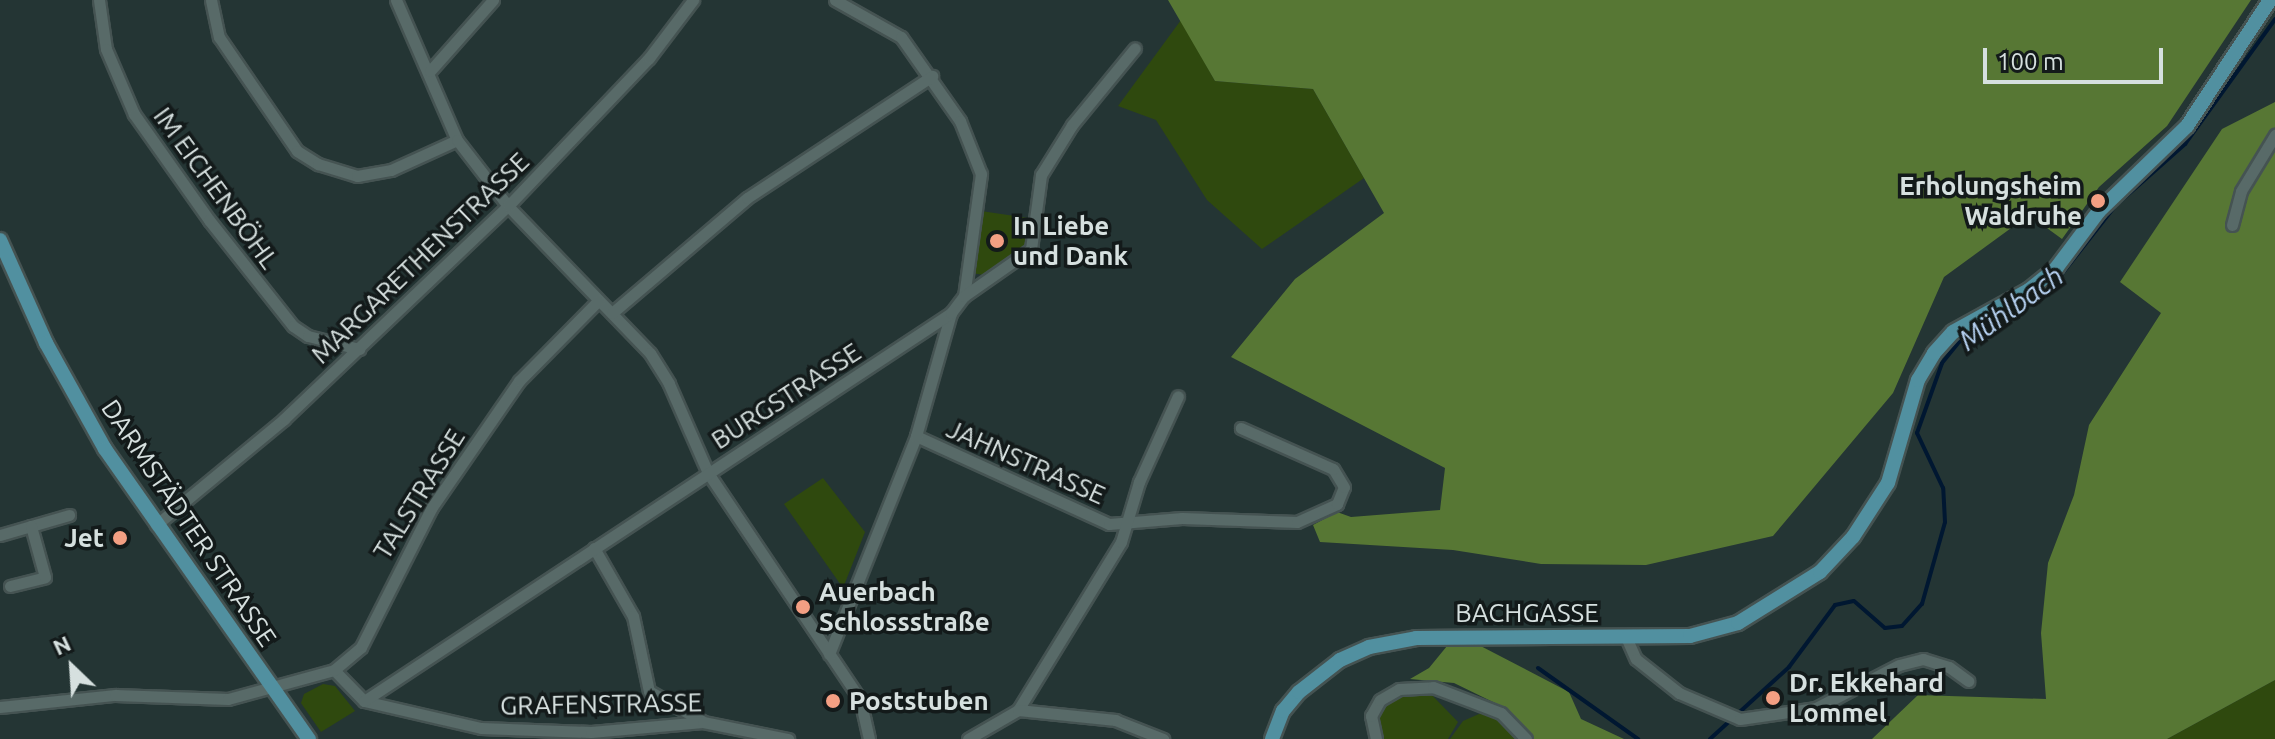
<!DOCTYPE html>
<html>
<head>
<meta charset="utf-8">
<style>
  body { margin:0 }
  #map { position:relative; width:2275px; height:739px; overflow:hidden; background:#243534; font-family:Ubuntu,sans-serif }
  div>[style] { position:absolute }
  .green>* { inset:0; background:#2f490e }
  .forest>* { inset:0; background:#577734 }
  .stream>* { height:4px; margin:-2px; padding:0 2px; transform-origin:2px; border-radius:2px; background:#001731 }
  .roads { filter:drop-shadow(2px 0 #455352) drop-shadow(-2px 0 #455352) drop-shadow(0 2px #455352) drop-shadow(0 -2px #455352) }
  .minor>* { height:11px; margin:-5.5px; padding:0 5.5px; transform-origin:5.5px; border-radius:5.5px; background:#586a68 }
  .major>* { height:14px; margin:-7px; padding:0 7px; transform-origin:7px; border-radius:7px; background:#5190a0 }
  .dots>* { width:22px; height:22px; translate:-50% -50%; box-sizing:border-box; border:4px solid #131a1a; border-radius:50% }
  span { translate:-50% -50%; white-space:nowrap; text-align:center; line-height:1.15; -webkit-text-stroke:7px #131a1a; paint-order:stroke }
  .poi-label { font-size:26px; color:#d6e0df; font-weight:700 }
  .right { translate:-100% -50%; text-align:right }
  .left { translate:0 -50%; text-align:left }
  .street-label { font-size:26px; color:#d6e0df }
  .water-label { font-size:28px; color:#b6d1f1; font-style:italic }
  .north { position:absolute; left:32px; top:627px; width:80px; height:80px; -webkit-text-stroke:6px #131a1a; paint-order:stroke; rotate:335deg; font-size:22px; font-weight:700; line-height:32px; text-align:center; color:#d6e0df }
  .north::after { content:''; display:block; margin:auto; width:28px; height:36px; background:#d6e0df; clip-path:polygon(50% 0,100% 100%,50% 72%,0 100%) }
  .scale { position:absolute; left:1983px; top:48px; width:180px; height:36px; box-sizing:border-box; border:4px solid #d6e0df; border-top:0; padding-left:10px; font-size:24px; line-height:28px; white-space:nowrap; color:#d6e0df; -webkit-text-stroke:6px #131a1a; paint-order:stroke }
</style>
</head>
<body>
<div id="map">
  <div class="green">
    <div style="clip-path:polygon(1181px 20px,1215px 81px,1313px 89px,1364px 178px,1262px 249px,1207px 200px,1156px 120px,1118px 106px)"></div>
    <div style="clip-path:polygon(981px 211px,1028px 218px,1025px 247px,984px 275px,972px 273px)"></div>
    <div style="clip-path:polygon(823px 478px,865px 532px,843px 588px,784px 504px)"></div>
    <div style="clip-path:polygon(2275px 680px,2275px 739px,2167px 739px)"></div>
    <div style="clip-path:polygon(323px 684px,335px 686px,355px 711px,321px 732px,301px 703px,304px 694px)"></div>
    <div style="clip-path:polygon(1428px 691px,1458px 722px,1448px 739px,1382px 739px,1376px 727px,1379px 709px,1391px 697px)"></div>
    <div style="clip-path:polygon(1479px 714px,1496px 715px,1520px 739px,1450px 739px,1463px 721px)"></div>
  </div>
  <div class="forest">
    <div style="clip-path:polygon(1168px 0,2251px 0,2167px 126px,2099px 187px,2062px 239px,2029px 215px,1944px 277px,1893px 393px,1773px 536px,1646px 565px,1541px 564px,1453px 550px,1320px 542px,1313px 525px,1337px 512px,1351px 517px,1440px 510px,1445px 468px,1231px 357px,1295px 279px,1384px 213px,1313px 89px,1215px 81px)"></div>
    <div style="clip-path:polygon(2275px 102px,2275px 680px,2167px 739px,1872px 739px,1918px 695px,2046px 699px,2041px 633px,2048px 563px,2074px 495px,2089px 425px,2161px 313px,2120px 282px,2222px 129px)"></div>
    <div style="clip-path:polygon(1471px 641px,1569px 692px,1581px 719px,1624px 739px,1529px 739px,1495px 703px,1454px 683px,1410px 679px,1429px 668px,1447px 646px)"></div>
  </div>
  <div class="stream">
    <div style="left:2013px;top:306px;width:52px;rotate:-31deg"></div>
    <div style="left:2058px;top:279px;width:93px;rotate:-52deg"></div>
    <div style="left:2115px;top:206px;width:94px;rotate:-41.5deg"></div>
    <div style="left:2185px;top:144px;width:154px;rotate:-54.2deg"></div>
    <div style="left:1538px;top:668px;width:123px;rotate:35.4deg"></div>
    <div style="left:1710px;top:739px;width:107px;rotate:-42.3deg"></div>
    <div style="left:1789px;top:667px;width:77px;rotate:-53.4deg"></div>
    <div style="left:1835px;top:605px;width:19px;rotate:-12deg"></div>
    <div style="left:1854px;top:601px;width:41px;rotate:41.1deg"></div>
    <div style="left:1885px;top:628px;width:17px;rotate:-7deg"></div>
    <div style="left:1902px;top:626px;width:30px;rotate:-48deg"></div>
    <div style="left:1922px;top:604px;width:85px;rotate:-74.3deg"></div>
    <div style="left:1945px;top:522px;width:34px;rotate:-93deg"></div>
    <div style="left:1943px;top:488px;width:61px;rotate:-115.3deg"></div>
    <div style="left:1917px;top:433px;width:74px;rotate:-70.3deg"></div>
    <div style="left:1942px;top:363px;width:27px;rotate:-51deg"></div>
    <div style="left:1959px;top:342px;width:41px;rotate:-36deg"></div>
  </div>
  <div class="roads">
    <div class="minor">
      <div style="left:99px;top:0;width:49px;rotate:81.9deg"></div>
      <div style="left:106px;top:49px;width:71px;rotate:66.7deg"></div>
      <div style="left:134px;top:114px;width:130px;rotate:54.7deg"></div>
      <div style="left:209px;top:220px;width:135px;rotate:51.6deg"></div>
      <div style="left:293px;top:326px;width:18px;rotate:34deg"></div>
      <div style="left:308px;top:336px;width:53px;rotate:14.3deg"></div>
      <div style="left:211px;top:0;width:38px;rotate:78deg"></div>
      <div style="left:219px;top:37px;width:138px;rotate:55.6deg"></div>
      <div style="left:297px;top:151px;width:25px;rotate:32deg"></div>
      <div style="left:318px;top:164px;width:41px;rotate:17.1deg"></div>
      <div style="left:357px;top:176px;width:35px;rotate:-10deg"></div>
      <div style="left:391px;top:170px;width:72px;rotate:-24.4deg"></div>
      <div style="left:396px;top:0;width:153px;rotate:66.5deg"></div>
      <div style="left:457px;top:140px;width:83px;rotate:52.3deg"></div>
      <div style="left:508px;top:206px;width:204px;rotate:46deg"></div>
      <div style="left:650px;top:353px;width:36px;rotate:58deg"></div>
      <div style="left:669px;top:384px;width:97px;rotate:66.3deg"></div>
      <div style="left:708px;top:473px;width:272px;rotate:56.1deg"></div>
      <div style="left:860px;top:699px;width:41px;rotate:77.3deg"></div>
      <div style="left:835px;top:0;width:76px;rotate:29.3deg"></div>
      <div style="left:901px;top:37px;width:103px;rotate:54.9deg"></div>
      <div style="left:960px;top:121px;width:57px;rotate:68.4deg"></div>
      <div style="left:981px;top:174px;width:123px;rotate:97.9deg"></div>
      <div style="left:430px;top:71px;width:95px;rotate:-48.4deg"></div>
      <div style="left:2232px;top:225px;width:35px;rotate:-75deg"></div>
      <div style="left:2241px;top:191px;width:66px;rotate:-58.7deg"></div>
      <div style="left:612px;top:313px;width:177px;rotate:-40.4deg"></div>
      <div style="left:747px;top:198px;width:222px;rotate:-33.4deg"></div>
      <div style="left:916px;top:436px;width:212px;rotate:24.5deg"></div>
      <div style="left:1109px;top:524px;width:73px;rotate:-4.7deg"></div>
      <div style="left:1182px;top:518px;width:115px;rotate:2deg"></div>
      <div style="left:1297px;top:522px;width:44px;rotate:-24.2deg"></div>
      <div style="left:1337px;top:504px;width:18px;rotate:-68deg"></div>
      <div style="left:1344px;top:487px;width:21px;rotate:-121deg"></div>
      <div style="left:1333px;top:469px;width:101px;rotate:-156deg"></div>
      <div style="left:156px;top:525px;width:166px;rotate:-39.6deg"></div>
      <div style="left:284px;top:419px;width:309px;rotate:-43.6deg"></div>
      <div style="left:508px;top:206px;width:204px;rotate:-46.4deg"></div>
      <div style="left:649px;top:58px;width:73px;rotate:-52.8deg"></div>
      <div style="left:0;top:535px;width:72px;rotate:-16.2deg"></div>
      <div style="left:594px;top:548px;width:78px;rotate:60.2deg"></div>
      <div style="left:633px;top:616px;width:77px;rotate:78deg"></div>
      <div style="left:649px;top:691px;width:61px;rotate:29.5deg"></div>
      <div style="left:10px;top:586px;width:36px;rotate:-14deg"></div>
      <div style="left:45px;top:577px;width:53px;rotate:-105.4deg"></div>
      <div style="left:1626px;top:637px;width:24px;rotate:66deg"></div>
      <div style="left:1636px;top:659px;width:55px;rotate:38.3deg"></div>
      <div style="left:1679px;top:693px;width:66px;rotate:23.1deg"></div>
      <div style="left:1740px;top:719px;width:77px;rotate:-8.2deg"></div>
      <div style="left:1816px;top:708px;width:93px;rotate:-27.4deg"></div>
      <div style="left:1899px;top:665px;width:25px;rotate:-14deg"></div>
      <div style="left:1923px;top:659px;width:27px;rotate:17deg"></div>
      <div style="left:1949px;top:667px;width:24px;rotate:36deg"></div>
      <div style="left:829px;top:654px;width:235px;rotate:-68.2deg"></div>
      <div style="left:916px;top:436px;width:128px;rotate:-74.1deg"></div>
      <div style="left:334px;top:670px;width:43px;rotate:45.9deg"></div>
      <div style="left:364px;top:701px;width:120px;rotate:13deg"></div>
      <div style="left:481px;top:728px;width:110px;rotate:2.1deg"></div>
      <div style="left:591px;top:732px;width:112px;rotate:-5.1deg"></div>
      <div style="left:703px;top:722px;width:87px;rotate:11.3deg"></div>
      <div style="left:364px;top:701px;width:704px;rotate:-33.46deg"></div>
      <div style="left:951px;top:313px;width:21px;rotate:-53deg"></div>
      <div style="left:964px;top:296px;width:82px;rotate:-35deg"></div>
      <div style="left:1031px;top:249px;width:75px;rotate:-82.3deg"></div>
      <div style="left:1041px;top:175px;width:59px;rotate:-58.2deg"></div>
      <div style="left:1072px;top:125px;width:99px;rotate:-50.7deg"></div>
      <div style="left:0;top:707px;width:116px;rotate:-6deg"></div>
      <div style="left:115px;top:695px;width:113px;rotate:2deg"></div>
      <div style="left:228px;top:699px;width:110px;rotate:-15.3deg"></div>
      <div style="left:334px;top:670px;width:35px;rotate:-40deg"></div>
      <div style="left:361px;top:647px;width:157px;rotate:-63.1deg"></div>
      <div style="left:432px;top:507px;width:153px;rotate:-55.4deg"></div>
      <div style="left:519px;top:381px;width:112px;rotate:-45.4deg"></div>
      <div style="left:1018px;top:710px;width:197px;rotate:-58.5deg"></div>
      <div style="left:1121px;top:542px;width:63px;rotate:-73.3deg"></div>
      <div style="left:1139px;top:482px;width:94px;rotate:-65.6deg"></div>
      <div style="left:968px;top:739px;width:58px;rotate:-30.1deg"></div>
      <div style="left:1018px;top:710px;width:98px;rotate:5.9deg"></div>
      <div style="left:1115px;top:720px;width:52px;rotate:21.6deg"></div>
      <div style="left:1376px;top:739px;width:24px;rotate:-102deg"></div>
      <div style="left:1371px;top:716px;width:18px;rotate:-61deg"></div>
      <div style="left:1380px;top:700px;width:22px;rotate:-30deg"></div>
      <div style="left:1399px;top:689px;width:34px;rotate:-3deg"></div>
      <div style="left:1433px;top:687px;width:73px;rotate:20.9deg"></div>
      <div style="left:1501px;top:713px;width:36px;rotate:46deg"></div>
    </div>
    <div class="major">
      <div style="left:0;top:240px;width:113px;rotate:65.9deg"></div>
      <div style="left:46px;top:343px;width:121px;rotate:60.9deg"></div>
      <div style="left:105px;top:449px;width:355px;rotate:54.9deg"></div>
      <div style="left:1272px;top:739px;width:30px;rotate:-69deg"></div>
      <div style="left:1283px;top:711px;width:25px;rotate:-50deg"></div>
      <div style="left:1299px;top:692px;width:52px;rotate:-38deg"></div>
      <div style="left:1340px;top:660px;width:32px;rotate:-24deg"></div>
      <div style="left:1369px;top:647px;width:48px;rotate:-10.8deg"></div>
      <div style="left:1416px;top:638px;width:274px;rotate:-0.4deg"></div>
      <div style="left:1690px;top:636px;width:50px;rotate:-15.2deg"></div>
      <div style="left:1738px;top:623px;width:97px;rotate:-31.9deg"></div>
      <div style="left:1820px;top:572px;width:48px;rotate:-46.7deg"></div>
      <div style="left:1853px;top:537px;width:64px;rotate:-57.1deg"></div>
      <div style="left:1888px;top:483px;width:107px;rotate:-73.8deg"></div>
      <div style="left:1918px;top:380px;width:31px;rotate:-59deg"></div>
      <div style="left:1934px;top:353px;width:28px;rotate:-48deg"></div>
      <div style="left:1953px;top:332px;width:87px;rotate:-28.9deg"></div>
      <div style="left:2029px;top:290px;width:36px;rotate:-39deg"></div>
      <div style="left:2057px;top:267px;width:70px;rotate:-53.1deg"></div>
      <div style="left:2099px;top:211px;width:122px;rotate:-44deg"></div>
      <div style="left:2187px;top:126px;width:151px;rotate:-56.6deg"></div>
    </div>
  </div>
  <div class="dots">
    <div style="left:2098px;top:201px;background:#f39f83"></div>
    <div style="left:997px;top:241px;background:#f39f83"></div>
    <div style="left:120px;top:538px;background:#f39f83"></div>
    <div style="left:803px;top:607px;background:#f39f83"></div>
    <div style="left:1773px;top:698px;background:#f39f83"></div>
    <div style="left:833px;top:701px;background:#f39f83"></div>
  </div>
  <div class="poi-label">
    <span class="right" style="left:2082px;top:201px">Erholungsheim<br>Waldruhe</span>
    <span class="left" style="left:1013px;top:241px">In Liebe<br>und Dank</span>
    <span class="right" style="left:104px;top:538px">Jet</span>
    <span class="left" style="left:819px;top:607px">Auerbach<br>Schlossstraße</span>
    <span class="left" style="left:1789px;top:698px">Dr. Ekkehard<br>Lommel</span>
    <span class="left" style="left:849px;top:701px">Poststuben</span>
  </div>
  <div class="street-label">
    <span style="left:216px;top:188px;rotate:54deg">IM EICHENBÖHL</span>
    <span style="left:420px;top:258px;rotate:-44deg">MARGARETHENSTRASSE</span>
    <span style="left:786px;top:396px;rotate:-33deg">BURGSTRASSE</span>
    <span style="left:1026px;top:462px;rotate:24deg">JAHNSTRASSE</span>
    <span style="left:419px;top:494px;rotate:-58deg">TALSTRASSE</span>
    <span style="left:189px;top:523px;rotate:56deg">DARMSTÄDTER STRASSE</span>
    <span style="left:1527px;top:613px">BACHGASSE</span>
    <span style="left:601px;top:704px;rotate:-1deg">GRAFENSTRASSE</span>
  </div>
  <div class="water-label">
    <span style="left:2011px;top:308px;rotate:-36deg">Mühlbach</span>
  </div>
  <div class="north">N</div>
  <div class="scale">100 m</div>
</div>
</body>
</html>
